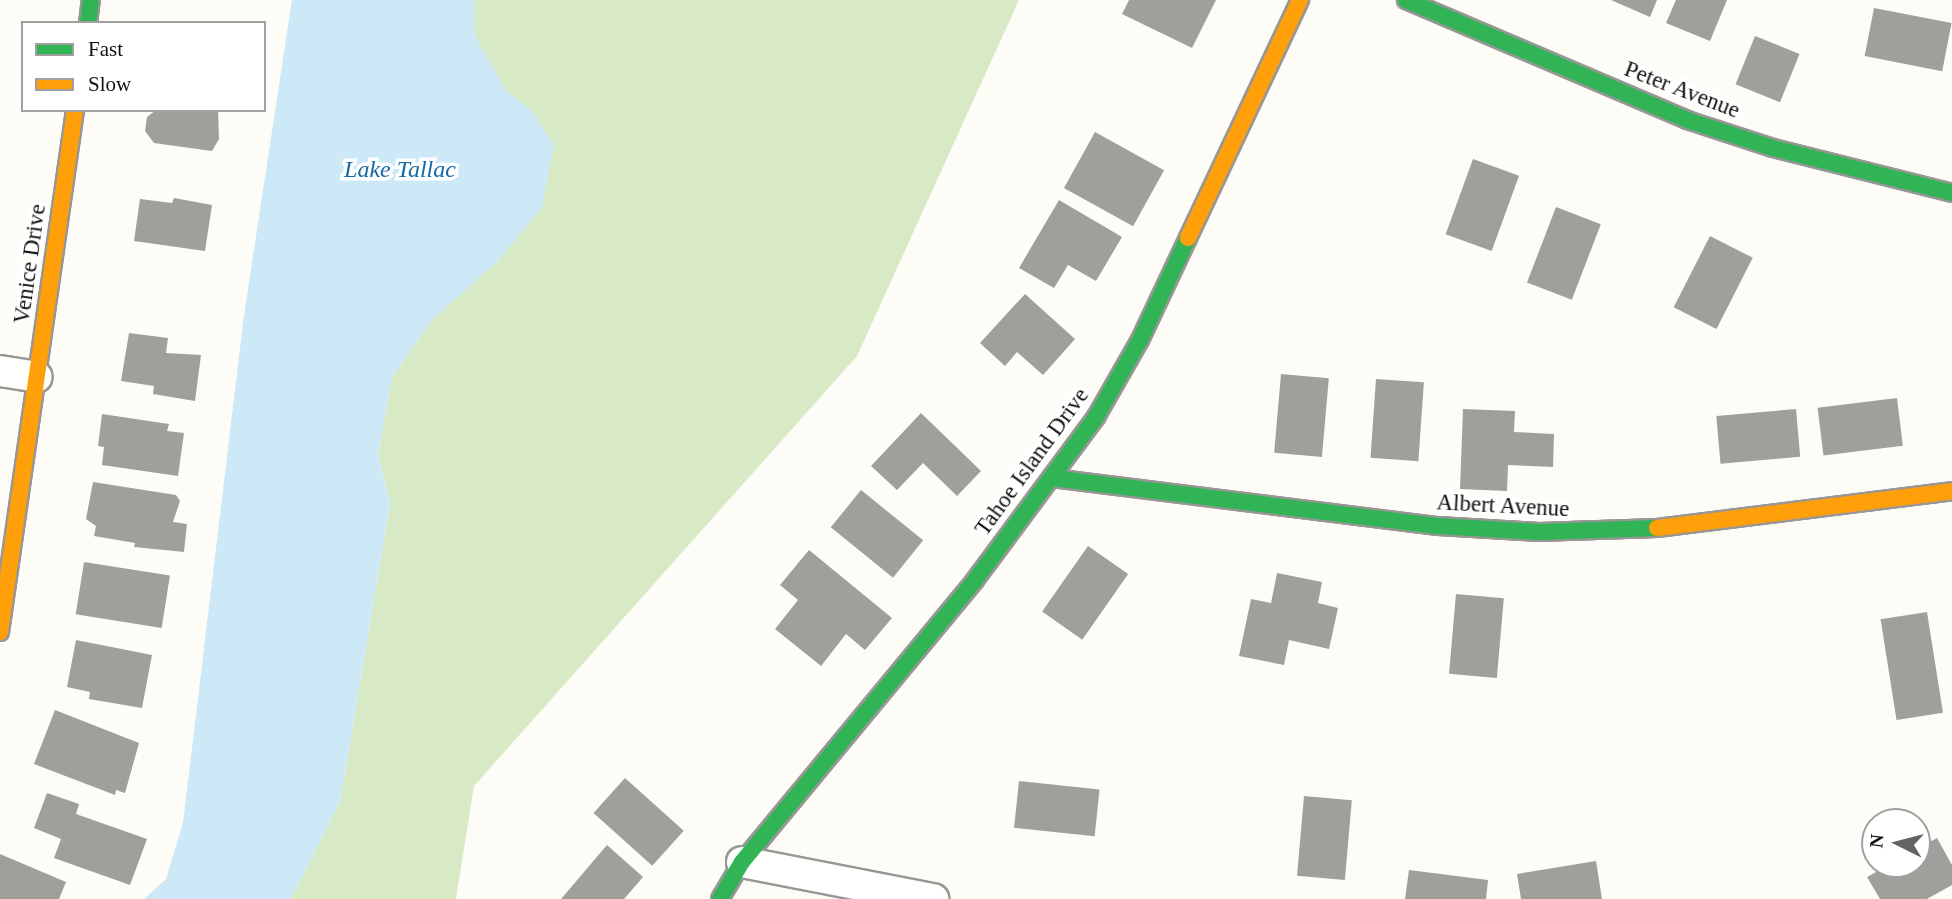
<!DOCTYPE html>
<html>
<head>
<meta charset="utf-8">
<style>
  body { margin:0 }
  #map { position:relative; width:1952px; height:899px; overflow:hidden; background:#fdfcf7; font-family:Georgia,serif }
  div>[style] { position:absolute }
  .forest>* { inset:0; background:#d8eac5 }
  .water>* { inset:0; background:#cde8f7 }
  .building>* { inset:0; background:#a19f9c; transform-origin:0 0 }
  .roads { filter:drop-shadow(2px 0 #979795) drop-shadow(-2px 0 #979795) drop-shadow(0 2px #979795) drop-shadow(0 -2px #979795) }
  .street>* { height:30px; margin:-15px; padding:0 15px; transform-origin:15px; border-radius:15px; background:#fffffe }
  .fast>* { height:16px; margin:-8px; padding:0 8px; transform-origin:8px; border-radius:8px; background:#30b455 }
  .slow>* { height:16px; margin:-8px; padding:0 8px; transform-origin:8px; border-radius:8px; background:#ff9f0a }
  span { translate:-50% -50%; white-space:nowrap; text-align:center; line-height:1.15; -webkit-text-stroke:7px #fff; paint-order:stroke }
  .street-label { font-size:23px; color:#111 }
  .water-label { font-size:24px; color:#1768a6; font-style:italic }
  .legend { position:absolute; left:21px; top:21px; width:245px; height:91px; box-sizing:border-box; background:#fff; border:2px solid #a0a0a0; margin:0; padding:9px 12px; list-style:none; font-size:21px; color:#111 }
  .legend li { display:flex; align-items:center; gap:14px; height:35px }
  .legend b { width:35px; border:2px solid #a0a0a0 }
  .north { position:absolute; left:1861px; top:808px; width:70px; height:70px; box-sizing:border-box; background:#fff; border:2px solid #a0a0a0; border-radius:50%; rotate:276deg; font-size:19px; font-weight:700; line-height:28px; text-align:center; color:#111 }
  .north::after { content:''; display:block; margin:auto; width:24px; height:32px; background:#646362; clip-path:polygon(50% 0,100% 100%,50% 72%,0 100%) }
</style>
</head>
<body>
<div id="map">
  <div class="forest">
    <div style="clip-path:polygon(474px 0,1019px 0,857px 356px,474px 786px,456px 899px,291px 899px,340px 802px,390px 503px,378px 455px,392px 377px,432px 320px,500px 259px,532px 111px,506px 91px,474px 35px)"></div>
  </div>
  <div class="water">
    <div style="clip-path:polygon(292px 0,474px 0,475px 35px,506px 91px,532px 111px,554px 145px,542px 207px,500px 259px,432px 320px,392px 377px,378px 455px,390px 503px,340px 802px,291px 899px,144px 899px,166px 879px,183px 823px,244px 315px)"></div>
  </div>
  <div class="building">
    <div style="clip-path:polygon(1129px 0,1216px 0,1192px 48px,1122px 14px)"></div>
    <div style="clip-path:polygon(1611px 0,1657px 0,1650px 17px)"></div>
    <div style="clip-path:polygon(1676px 0,1727px 0,1710px 41px,1666px 23px)"></div>
    <div style="left:1874px;top:8px;width:79px;height:49px;rotate:11deg"></div>
    <div style="left:1755px;top:36px;width:48px;height:52px;rotate:22deg"></div>
    <div style="clip-path:polygon(156px 110px,218px 110px,219px 139px,212px 151px,154px 143px,145px 131px,147px 117px)"></div>
    <div style="left:1095px;top:132px;width:79px;height:64px;rotate:29deg"></div>
    <div style="left:1473px;top:159px;width:49px;height:80px;rotate:20deg"></div>
    <div style="clip-path:polygon(174px 198px,212px 205px,205px 251px,134px 241px,140px 199px,172px 203px)"></div>
    <div style="clip-path:polygon(1059px 200px,1122px 237px,1096px 281px,1068px 265px,1054px 288px,1019px 268px)"></div>
    <div style="left:1556px;top:207px;width:48px;height:81px;rotate:21deg"></div>
    <div style="left:1710px;top:236px;width:48px;height:80px;rotate:27deg"></div>
    <div style="clip-path:polygon(1025px 294px,1075px 339px,1043px 375px,1017px 352px,1005px 366px,980px 343px)"></div>
    <div style="clip-path:polygon(129px 333px,168px 338px,166px 353px,201px 355px,195px 401px,153px 394px,154px 386px,121px 381px)"></div>
    <div style="left:1281px;top:374px;width:48px;height:79px;rotate:5deg"></div>
    <div style="left:1376px;top:379px;width:48px;height:79px;rotate:4deg"></div>
    <div style="left:1897px;top:398px;width:48px;height:80px;rotate:83deg"></div>
    <div style="clip-path:polygon(1463px 409px,1515px 411px,1514px 432px,1554px 434px,1553px 467px,1508px 465px,1507px 491px,1460px 489px)"></div>
    <div style="left:1796px;top:409px;width:48px;height:80px;rotate:85deg"></div>
    <div style="clip-path:polygon(921px 413px,981px 471px,957px 496px,923px 463px,897px 490px,871px 466px)"></div>
    <div style="clip-path:polygon(102px 414px,169px 424px,167px 431px,184px 433px,178px 476px,102px 465px,104px 447px,98px 446px)"></div>
    <div style="clip-path:polygon(93px 482px,176px 495px,180px 501px,173px 522px,187px 524px,184px 552px,134px 547px,135px 543px,94px 536px,96px 526px,86px 519px)"></div>
    <div style="left:861px;top:490px;width:80px;height:48px;rotate:39deg"></div>
    <div style="left:1088px;top:546px;width:49px;height:80px;rotate:35deg"></div>
    <div style="clip-path:polygon(809px 550px,892px 618px,865px 650px,846px 634px,821px 666px,775px 629px,798px 600px,780px 585px)"></div>
    <div style="left:84px;top:562px;width:87px;height:53px;rotate:9deg"></div>
    <div style="clip-path:polygon(1277px 573px,1322px 582px,1318px 603px,1338px 608px,1329px 649px,1289px 640px,1284px 665px,1239px 656px,1251px 599px,1271px 603px)"></div>
    <div style="left:1456px;top:594px;width:48px;height:80px;rotate:5deg"></div>
    <div style="left:1927px;top:612px;width:102px;height:47px;rotate:81deg"></div>
    <div style="clip-path:polygon(76px 640px,152px 655px,142px 708px,89px 699px,90px 692px,67px 687px)"></div>
    <div style="clip-path:polygon(55px 710px,139px 743px,125px 793px,116px 790px,115px 795px,34px 764px)"></div>
    <div style="left:625px;top:778px;width:79px;height:47px;rotate:42deg"></div>
    <div style="left:1019px;top:781px;width:81px;height:47px;rotate:6deg"></div>
    <div style="clip-path:polygon(47px 793px,79px 804px,76px 814px,147px 839px,130px 885px,54px 858px,61px 839px,34px 828px)"></div>
    <div style="left:1304px;top:796px;width:48px;height:80px;rotate:5deg"></div>
    <div style="clip-path:polygon(1937px 838px,1952px 865px,1952px 885px,1927px 899px,1880px 899px,1867px 877px,1891px 864px,1917px 864px,1917px 849px)"></div>
    <div style="clip-path:polygon(607px 845px,643px 877px,624px 899px,561px 899px)"></div>
    <div style="clip-path:polygon(0 854px,66px 882px,59px 899px,0 899px)"></div>
    <div style="clip-path:polygon(1596px 861px,1602px 899px,1521px 899px,1517px 874px)"></div>
    <div style="clip-path:polygon(1409px 870px,1488px 880px,1486px 899px,1405px 899px)"></div>
  </div>
  <div class="roads">
    <div class="street">
      <div style="left:0;top:371px;width:37px;rotate:9deg"></div>
      <div style="left:742px;top:862px;width:195px;rotate:11deg"></div>
    </div>
    <div class="fast">
      <div style="left:1406px;top:0;width:306px;rotate:23.1deg"></div>
      <div style="left:1687px;top:120px;width:90px;rotate:18deg"></div>
      <div style="left:1773px;top:148px;width:185px;rotate:14.1deg"></div>
      <div style="left:88px;top:23px;width:23px;rotate:-83deg"></div>
      <div style="left:1052px;top:478px;width:389px;rotate:7.1deg"></div>
      <div style="left:1438px;top:526px;width:101px;rotate:3.4deg"></div>
      <div style="left:1539px;top:532px;width:118px;rotate:-1.9deg"></div>
      <div style="left:720px;top:899px;width:43px;rotate:-59.3deg"></div>
      <div style="left:742px;top:862px;width:366px;rotate:-50.4deg"></div>
      <div style="left:975px;top:580px;width:203px;rotate:-53.4deg"></div>
      <div style="left:1096px;top:417px;width:89px;rotate:-60.3deg"></div>
      <div style="left:1140px;top:340px;width:113px;rotate:-64.8deg"></div>
    </div>
    <div class="slow">
      <div style="left:1188px;top:238px;width:263px;rotate:-64.8deg"></div>
      <div style="left:1657px;top:528px;width:297px;rotate:-7.1deg"></div>
      <div style="left:0;top:632px;width:527px;rotate:-81.82deg"></div>
    </div>
  </div>
  <div class="street-label">
    <span style="left:1682px;top:90px;rotate:21deg">Peter Avenue</span>
    <span style="left:30px;top:264px;rotate:-82deg">Venice Drive</span>
    <span style="left:1032px;top:462px;rotate:-54deg">Tahoe Island Drive</span>
    <span style="left:1503px;top:506px;rotate:3deg">Albert Avenue</span>
  </div>
  <div class="water-label">
    <span style="left:400px;top:170px">Lake Tallac</span>
  </div>
  <ul class="legend">
  <li><b style="height:9px;background:#30b455"></b>Fast</li>
  <li><b style="height:9px;background:#ff9f0a"></b>Slow</li>
  </ul>
  <div class="north">N</div>
</div>
</body>
</html>
